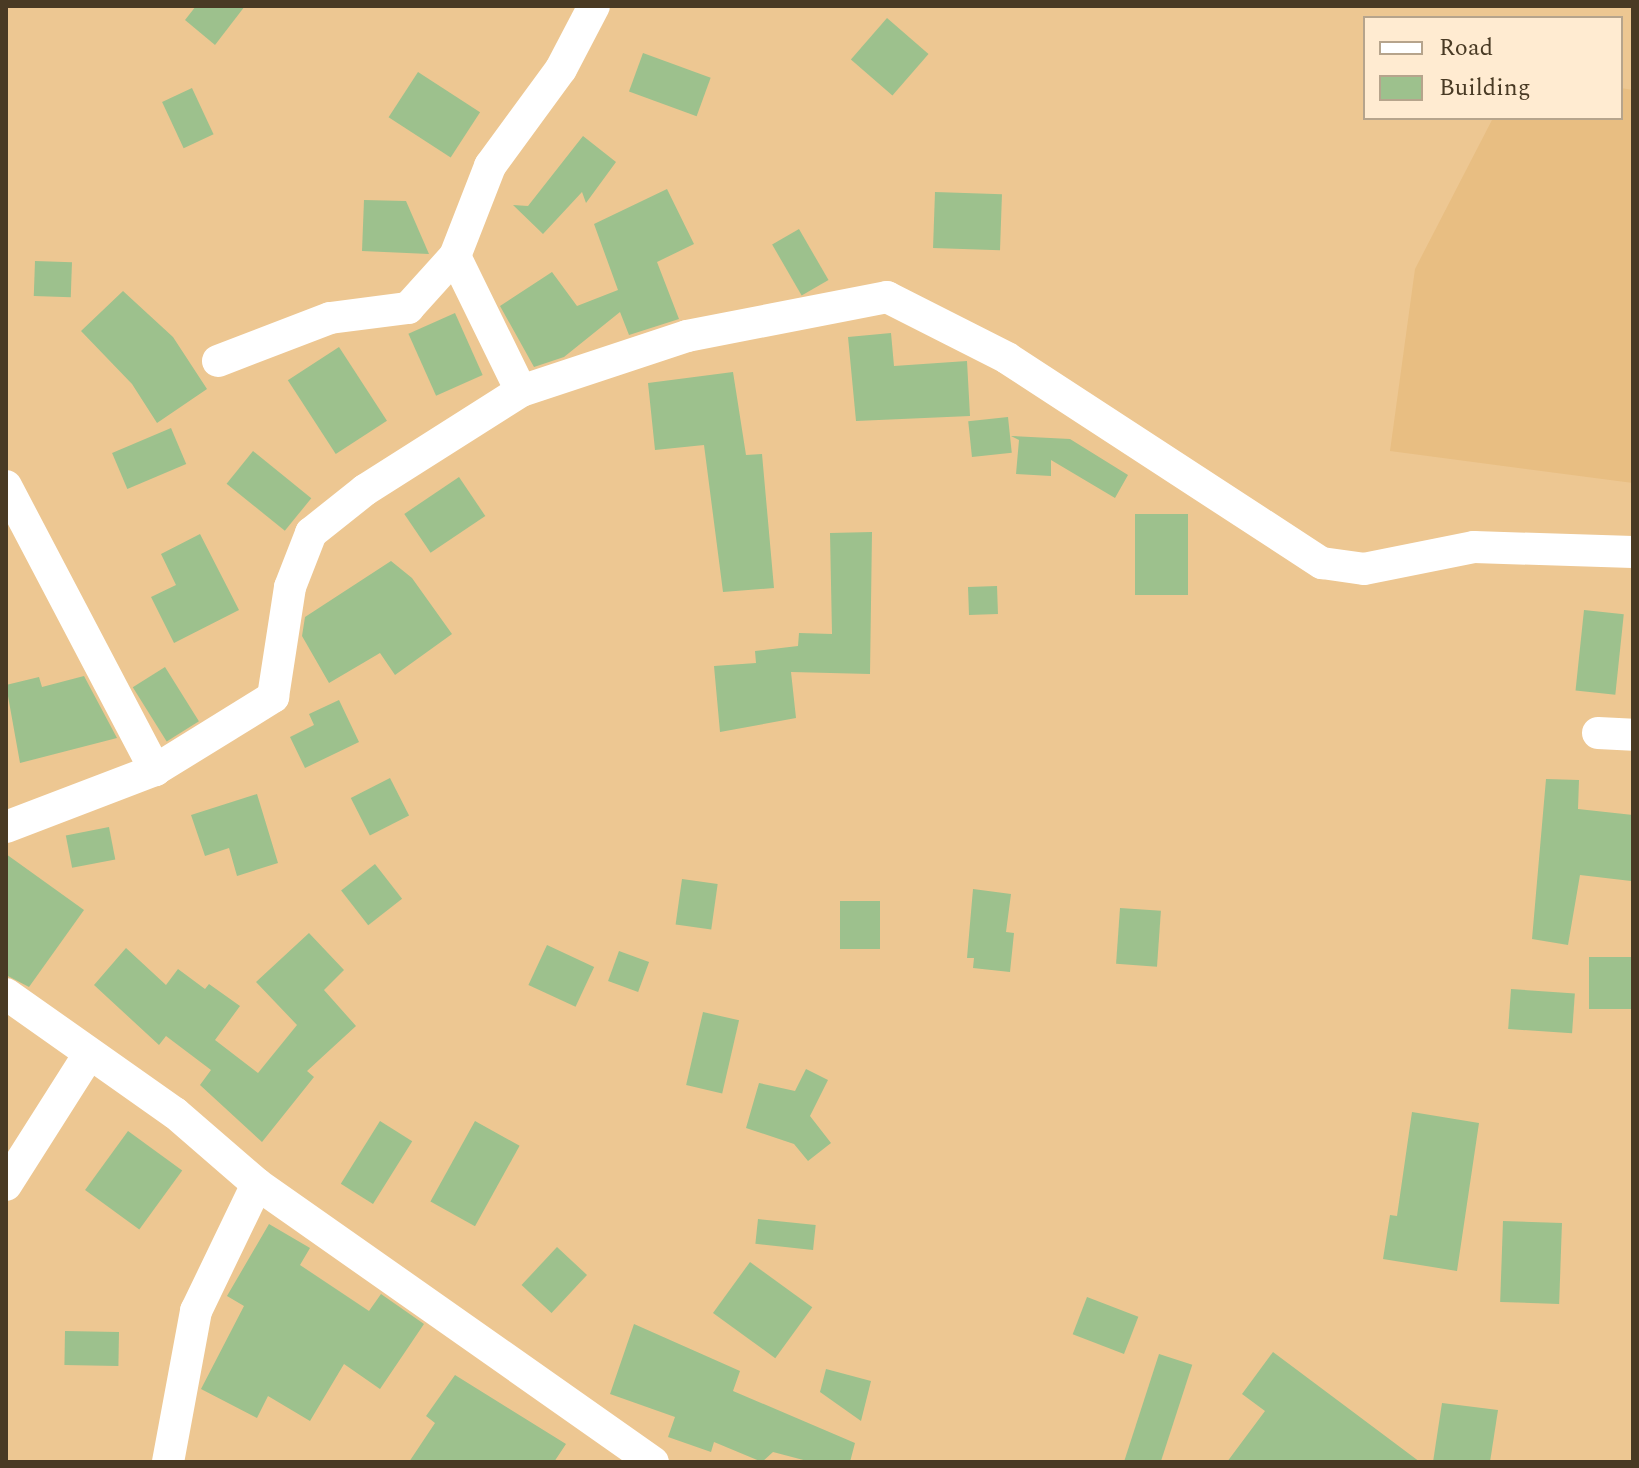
<!DOCTYPE html>
<style>
body{margin:0}
#map{position:relative;width:1639px;height:1468px;overflow:hidden;background:#edc792;font-family:Spectral,serif}
div>[style]{position:absolute}
.built>*{inset:0;background:#e8be82}
.building>*{inset:0;background:#9dc18d;transform-origin:0 0}
.minor>*{height:32px;margin:-16px;padding:0 16px;transform-origin:16px;border-radius:16px;background:#fff}
span{translate:-50% -50%;white-space:nowrap;text-align:center;line-height:1.15;-webkit-text-stroke:6px #ffebd1;paint-order:stroke}
.frame{position:absolute;inset:0;border:8px solid #493a24;pointer-events:none}
.legend{position:absolute;left:1363px;top:16px;width:260px;height:104px;box-sizing:border-box;background:#ffebd1;border:2px solid #b6a48c;margin:0;padding:10px 14px;list-style:none;font-size:24px;color:#493a24}
.legend li{display:flex;align-items:center;gap:16px;height:40px}
.legend b{width:40px;border:2px solid #b6a48c}
</style>
<div id="map">
<div class="built">
<div style="clip-path:polygon(1621px 88px,1633px 90px,1633px 483px,1390px 451px,1415px 269px,1493px 118px,1621px 118px)"></div>
</div>
<div class="building">
<div style="clip-path:polygon(196px 6px,245px 6px,215px 45px,185px 20px)"></div>
<div style="left:887px;top:18px;width:55px;height:55px;rotate:41deg"></div>
<div style="left:643px;top:53px;width:72px;height:41px;rotate:20deg"></div>
<div style="left:418px;top:72px;width:74px;height:54px;rotate:33deg"></div>
<div style="left:192px;top:88px;width:51px;height:33px;rotate:65deg"></div>
<div style="clip-path:polygon(583px 136px,616px 162px,586px 203px,582px 192px,543px 234px,513px 205px,528px 206px)"></div>
<div style="clip-path:polygon(667px 189px,694px 244px,657px 262px,679px 319px,629px 335px,620px 312px,564px 357px,534px 367px,500px 306px,552px 272px,577px 306px,618px 290px,594px 224px)"></div>
<div style="left:935px;top:192px;width:67px;height:56px;rotate:2deg"></div>
<div style="clip-path:polygon(364px 200px,406px 201px,429px 254px,362px 251px)"></div>
<div style="left:799px;top:229px;width:59px;height:31px;rotate:60deg"></div>
<div style="left:35px;top:261px;width:37px;height:35px;rotate:2deg"></div>
<div style="clip-path:polygon(123px 291px,173px 337px,207px 389px,157px 423px,132px 384px,81px 331px)"></div>
<div style="left:455px;top:313px;width:68px;height:51px;rotate:66deg"></div>
<div style="clip-path:polygon(891px 333px,894px 366px,967px 361px,970px 416px,856px 421px,848px 337px)"></div>
<div style="left:339px;top:347px;width:88px;height:61px;rotate:57deg"></div>
<div style="clip-path:polygon(733px 372px,746px 455px,762px 454px,774px 588px,723px 592px,704px 445px,655px 450px,648px 383px)"></div>
<div style="left:1008px;top:417px;width:36px;height:40px;rotate:84deg"></div>
<div style="left:171px;top:428px;width:39px;height:64px;rotate:67deg"></div>
<div style="clip-path:polygon(1011px 436px,1070px 439px,1128px 475px,1115px 498px,1051px 460px,1051px 476px,1016px 474px,1019px 440px)"></div>
<div style="left:253px;top:451px;width:75px;height:42px;rotate:39deg"></div>
<div style="left:459px;top:477px;width:47px;height:66px;rotate:56deg"></div>
<div style="left:1135px;top:514px;width:53px;height:81px"></div>
<div style="clip-path:polygon(872px 532px,870px 674px,791px 672px,796px 718px,720px 732px,714px 666px,756px 663px,755px 651px,798px 646px,799px 633px,832px 634px,830px 533px)"></div>
<div style="clip-path:polygon(200px 534px,239px 610px,174px 643px,151px 597px,176px 585px,161px 554px)"></div>
<div style="clip-path:polygon(391px 561px,412px 578px,452px 634px,395px 675px,380px 653px,329px 683px,302px 636px,305px 617px)"></div>
<div style="left:997px;top:586px;width:28px;height:29px;rotate:88deg"></div>
<div style="left:1584px;top:610px;width:40px;height:81px;rotate:6deg"></div>
<div style="left:165px;top:667px;width:64px;height:38px;rotate:58deg"></div>
<div style="clip-path:polygon(84px 676px,117px 738px,20px 763px,6px 685px,39px 677px,42px 687px)"></div>
<div style="clip-path:polygon(339px 700px,359px 742px,305px 768px,290px 737px,314px 725px,309px 714px)"></div>
<div style="left:390px;top:778px;width:42px;height:44px;rotate:63deg"></div>
<div style="clip-path:polygon(1546px 779px,1579px 780px,1578px 809px,1633px 815px,1631px 881px,1580px 875px,1568px 945px,1532px 939px)"></div>
<div style="clip-path:polygon(257px 794px,278px 863px,237px 876px,229px 848px,205px 856px,191px 815px)"></div>
<div style="left:109px;top:827px;width:33px;height:44px;rotate:79deg"></div>
<div style="clip-path:polygon(6px 854px,84px 910px,29px 987px,6px 975px)"></div>
<div style="left:375px;top:864px;width:44px;height:43px;rotate:52deg"></div>
<div style="left:682px;top:879px;width:36px;height:46px;rotate:8deg"></div>
<div style="clip-path:polygon(973px 889px,1011px 894px,1006px 932px,1014px 933px,1010px 972px,973px 968px,974px 958px,967px 958px)"></div>
<div style="left:840px;top:901px;width:40px;height:48px"></div>
<div style="left:1120px;top:908px;width:41px;height:56px;rotate:4deg"></div>
<div style="clip-path:polygon(309px 933px,344px 970px,324px 990px,356px 1026px,307px 1071px,314px 1077px,262px 1142px,200px 1085px,211px 1070px,166px 1036px,159px 1045px,94px 985px,126px 948px,166px 985px,178px 969px,205px 989px,209px 984px,240px 1006px,215px 1040px,258px 1073px,297px 1025px,256px 982px)"></div>
<div style="left:547px;top:945px;width:52px;height:44px;rotate:25deg"></div>
<div style="left:619px;top:951px;width:32px;height:32px;rotate:20deg"></div>
<div style="left:1633px;top:957px;width:52px;height:44px;rotate:90deg"></div>
<div style="left:1511px;top:989px;width:64px;height:40px;rotate:4deg"></div>
<div style="left:703px;top:1012px;width:37px;height:75px;rotate:13deg"></div>
<div style="clip-path:polygon(806px 1069px,828px 1080px,810px 1116px,831px 1143px,808px 1161px,794px 1144px,746px 1128px,759px 1083px,795px 1091px)"></div>
<div style="clip-path:polygon(1412px 1112px,1479px 1123px,1457px 1271px,1383px 1259px,1390px 1215px,1397px 1216px)"></div>
<div style="left:380px;top:1121px;width:38px;height:74px;rotate:32deg"></div>
<div style="left:475px;top:1121px;width:51px;height:92px;rotate:29deg"></div>
<div style="left:128px;top:1131px;width:67px;height:73px;rotate:36deg"></div>
<div style="left:758px;top:1219px;width:58px;height:25px;rotate:6deg"></div>
<div style="left:1503px;top:1221px;width:59px;height:81px;rotate:2deg"></div>
<div style="clip-path:polygon(269px 1224px,310px 1248px,300px 1265px,369px 1311px,381px 1294px,424px 1324px,380px 1389px,344px 1364px,310px 1421px,268px 1396px,257px 1418px,201px 1389px,244px 1306px,227px 1296px)"></div>
<div style="left:557px;top:1247px;width:41px;height:52px;rotate:43deg"></div>
<div style="left:750px;top:1262px;width:77px;height:63px;rotate:36deg"></div>
<div style="left:1087px;top:1297px;width:55px;height:40px;rotate:21deg"></div>
<div style="clip-path:polygon(634px 1324px,740px 1371px,733px 1391px,855px 1443px,850px 1462px,811px 1462px,773px 1452px,762px 1462px,714px 1442px,711px 1452px,668px 1437px,675px 1417px,610px 1394px)"></div>
<div style="left:65px;top:1331px;width:54px;height:34px;rotate:1deg"></div>
<div style="clip-path:polygon(1273px 1352px,1420px 1462px,1227px 1462px,1265px 1411px,1242px 1394px)"></div>
<div style="left:1159px;top:1354px;width:35px;height:114px;rotate:18deg"></div>
<div style="clip-path:polygon(826px 1369px,871px 1381px,861px 1421px,820px 1392px)"></div>
<div style="clip-path:polygon(455px 1375px,566px 1444px,554px 1462px,409px 1462px,435px 1423px,426px 1416px)"></div>
<div style="clip-path:polygon(1442px 1403px,1498px 1410px,1490px 1462px,1433px 1462px)"></div>
</div>
<div class="minor">
<div style="left:218px;top:361px;width:120px;rotate:-21deg"></div>
<div style="left:330px;top:318px;width:79px;rotate:-7.3deg"></div>
<div style="left:408px;top:308px;width:70px;rotate:-47.9deg"></div>
<div style="left:521px;top:391px;width:150px;rotate:-116.1deg"></div>
<div style="left:455px;top:256px;width:97px;rotate:-68.7deg"></div>
<div style="left:490px;top:166px;width:120px;rotate:-53.8deg"></div>
<div style="left:561px;top:69px;width:71px;rotate:-62.4deg"></div>
<div style="left:6px;top:486px;width:321px;rotate:62.3deg"></div>
<div style="left:1598px;top:733px;width:35px;rotate:3deg"></div>
<div style="left:6px;top:827px;width:160px;rotate:-20.9deg"></div>
<div style="left:155px;top:770px;width:139px;rotate:-31.7deg"></div>
<div style="left:273px;top:697px;width:111px;rotate:-81.2deg"></div>
<div style="left:290px;top:587px;width:58px;rotate:-68.7deg"></div>
<div style="left:311px;top:533px;width:69px;rotate:-38.5deg"></div>
<div style="left:365px;top:490px;width:185px;rotate:-32.4deg"></div>
<div style="left:521px;top:391px;width:175px;rotate:-18.3deg"></div>
<div style="left:687px;top:336px;width:204px;rotate:-11deg"></div>
<div style="left:887px;top:297px;width:135px;rotate:26.9deg"></div>
<div style="left:1007px;top:358px;width:376px;rotate:33.1deg"></div>
<div style="left:1322px;top:563px;width:42px;rotate:8.1deg"></div>
<div style="left:1364px;top:569px;width:112px;rotate:-11.3deg"></div>
<div style="left:1474px;top:547px;width:159px;rotate:1.8deg"></div>
<div style="left:6px;top:994px;width:207px;rotate:35.2deg"></div>
<div style="left:175px;top:1113px;width:108px;rotate:40.9deg"></div>
<div style="left:257px;top:1184px;width:484px;rotate:35.1deg"></div>
<div style="left:6px;top:1185px;width:155px;rotate:-57.6deg"></div>
<div style="left:168px;top:1462px;width:154px;rotate:-79.5deg"></div>
<div style="left:196px;top:1311px;width:141px;rotate:-64.3deg"></div>
</div>
<div class="frame"></div>
<ul class="legend">
<li><b style="height:10px;background:#fff"></b>Road</li>
<li><b style="height:22px;background:#9dc18d"></b>Building</li>
</ul>
</div>
